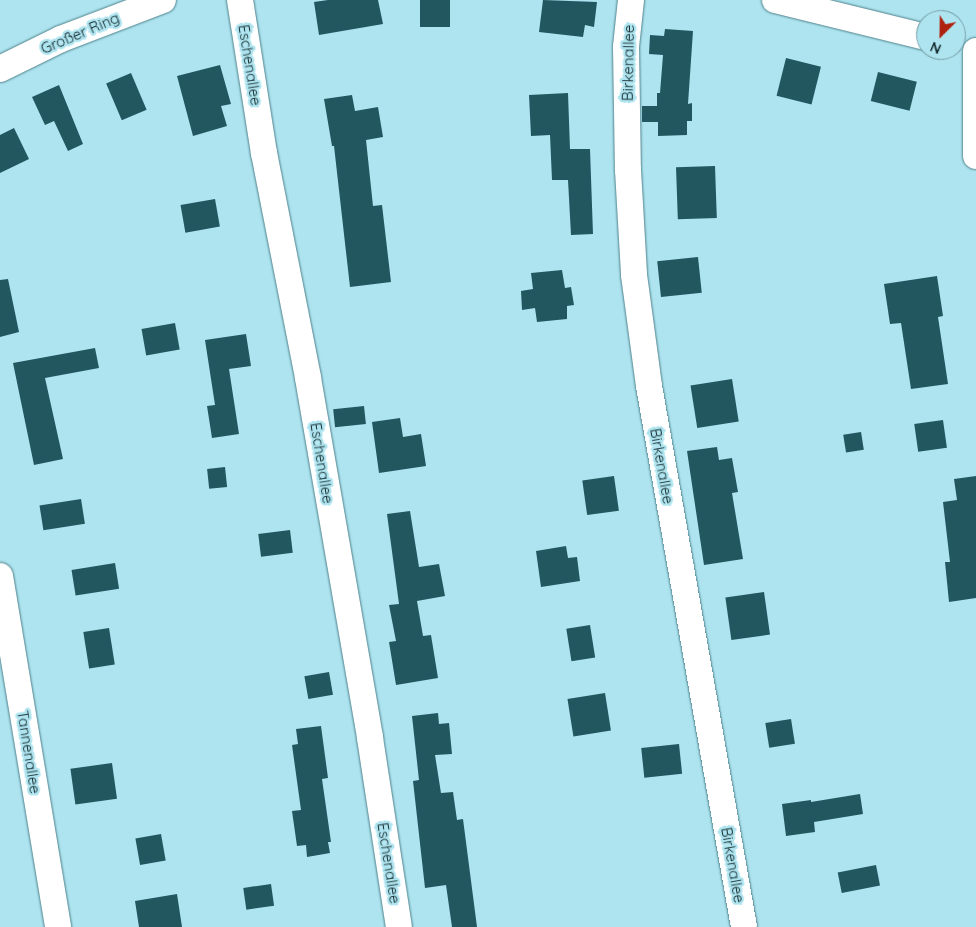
<!DOCTYPE html>
<meta charset="utf-8">
<style>
body{margin:0}
#map{position:relative;width:976px;height:927px;overflow:hidden;background:#aee4ef;font-family:Quicksand,sans-serif}
div>[style]{position:absolute}
.building>*{inset:0;background:#225760;transform-origin:0 0}
.roads{filter:drop-shadow(0 0 1px #4f828c) drop-shadow(0 0 1px #4f828c)}
.minor>*{height:26px;margin:-13px;padding:0 13px;transform-origin:13px;border-radius:13px;background:#fff}
span{translate:-50% -50%;white-space:nowrap;text-align:center;line-height:1.15;-webkit-text-stroke:5px #aee4ef;paint-order:stroke}
.street-label{font-size:15px;color:#162c30}
.north{position:absolute;left:916px;top:10px;width:50px;height:50px;box-sizing:border-box;background:#aee4ef;border:1px solid #719aa3;border-radius:50%;rotate:203deg;font-size:14px;font-weight:700;line-height:20px;text-align:center;color:#162c30}
.north::after{content:'';display:block;margin:auto;width:18px;height:22px;background:#af210f;clip-path:polygon(50% 0,100% 100%,50% 72%,0 100%)}
</style>
<div id="map">
<div class="building">
<div style="clip-path:polygon(328px 0,378px 0,383px 24px,319px 35px,314px 2px)"></div>
<div style="left:420px;top:0;width:30px;height:27px"></div>
<div style="clip-path:polygon(543px 0,597px 2px,594px 27px,585px 25px,583px 37px,539px 32px)"></div>
<div style="clip-path:polygon(665px 29px,693px 31px,688px 104px,692px 103px,692px 121px,687px 121px,687px 135px,658px 136px,658px 122px,642px 122px,642px 106px,657px 106px,657px 93px,660px 93px,663px 55px,649px 54px,650px 35px,664px 36px)"></div>
<div style="left:786px;top:58px;width:36px;height:39px;rotate:14deg"></div>
<div style="clip-path:polygon(220px 65px,231px 104px,221px 106px,227px 126px,193px 136px,177px 76px)"></div>
<div style="left:878px;top:72px;width:40px;height:30px;rotate:14deg"></div>
<div style="left:131px;top:73px;width:40px;height:27px;rotate:67deg"></div>
<div style="clip-path:polygon(59px 85px,83px 144px,68px 151px,54px 121px,45px 125px,32px 97px)"></div>
<div style="clip-path:polygon(568px 93px,570px 149px,590px 149px,593px 234px,571px 235px,568px 180px,552px 180px,550px 135px,531px 136px,529px 95px)"></div>
<div style="clip-path:polygon(352px 95px,355px 111px,378px 107px,383px 137px,366px 140px,373px 206px,382px 205px,391px 282px,350px 287px,334px 146px,332px 146px,324px 99px)"></div>
<div style="clip-path:polygon(14px 128px,29px 159px,0 173px,0 135px)"></div>
<div style="left:715px;top:166px;width:52px;height:39px;rotate:88deg"></div>
<div style="left:215px;top:199px;width:28px;height:35px;rotate:80deg"></div>
<div style="left:698px;top:257px;width:36px;height:41px;rotate:84deg"></div>
<div style="clip-path:polygon(562px 270px,565px 288px,571px 287px,574px 305px,567px 306px,567px 319px,537px 322px,535px 308px,522px 310px,521px 291px,533px 289px,531px 273px)"></div>
<div style="clip-path:polygon(937px 276px,943px 316px,938px 317px,948px 384px,911px 389px,901px 323px,890px 324px,884px 284px)"></div>
<div style="clip-path:polygon(8px 279px,19px 332px,0 337px,0 280px)"></div>
<div style="left:175px;top:323px;width:27px;height:34px;rotate:80deg"></div>
<div style="clip-path:polygon(246px 334px,251px 366px,229px 369px,239px 434px,212px 438px,207px 406px,215px 405px,205px 340px)"></div>
<div style="clip-path:polygon(95px 348px,99px 368px,45px 378px,63px 459px,34px 465px,13px 363px)"></div>
<div style="left:732px;top:379px;width:43px;height:42px;rotate:81deg"></div>
<div style="left:364px;top:406px;width:18px;height:31px;rotate:84deg"></div>
<div style="clip-path:polygon(400px 418px,403px 437px,421px 434px,426px 466px,379px 473px,372px 422px)"></div>
<div style="left:943px;top:420px;width:28px;height:29px;rotate:82deg"></div>
<div style="left:861px;top:432px;width:18px;height:18px;rotate:81deg"></div>
<div style="clip-path:polygon(717px 447px,719px 460px,732px 458px,738px 492px,732px 493px,743px 559px,704px 565px,687px 451px)"></div>
<div style="left:225px;top:467px;width:20px;height:18px;rotate:84deg"></div>
<div style="left:614px;top:476px;width:35px;height:32px;rotate:82deg"></div>
<div style="clip-path:polygon(976px 476px,976px 598px,949px 602px,945px 562px,950px 562px,943px 502px,957px 500px,954px 479px)"></div>
<div style="left:81px;top:499px;width:25px;height:42px;rotate:81deg"></div>
<div style="clip-path:polygon(410px 511px,419px 567px,439px 564px,445px 596px,417px 601px,423px 636px,431px 635px,438px 678px,396px 685px,389px 642px,396px 641px,389px 605px,399px 604px,387px 514px)"></div>
<div style="left:290px;top:530px;width:23px;height:32px;rotate:83deg"></div>
<div style="clip-path:polygon(566px 546px,568px 558px,577px 557px,580px 581px,541px 587px,536px 551px)"></div>
<div style="left:115px;top:563px;width:26px;height:44px;rotate:81deg"></div>
<div style="left:764px;top:592px;width:43px;height:39px;rotate:82deg"></div>
<div style="left:590px;top:625px;width:33px;height:24px;rotate:81deg"></div>
<div style="left:109px;top:628px;width:37px;height:26px;rotate:81deg"></div>
<div style="left:329px;top:672px;width:23px;height:25px;rotate:80deg"></div>
<div style="left:605px;top:693px;width:38px;height:38px;rotate:81deg"></div>
<div style="clip-path:polygon(438px 713px,439px 724px,449px 723px,452px 754px,435px 755px,441px 793px,453px 792px,457px 820px,463px 819px,477px 927px,452px 927px,446px 885px,425px 888px,413px 781px,419px 780px,412px 716px)"></div>
<div style="left:791px;top:719px;width:25px;height:26px;rotate:81deg"></div>
<div style="clip-path:polygon(321px 726px,328px 778px,322px 779px,331px 842px,328px 842px,330px 853px,307px 857px,306px 845px,297px 846px,292px 811px,301px 810px,292px 745px,298px 744px,296px 729px)"></div>
<div style="left:679px;top:744px;width:30px;height:38px;rotate:84deg"></div>
<div style="left:112px;top:763px;width:36px;height:42px;rotate:82deg"></div>
<div style="clip-path:polygon(860px 794px,863px 814px,814px 822px,815px 832px,786px 836px,782px 804px,811px 800px,811px 802px)"></div>
<div style="left:161px;top:834px;width:27px;height:26px;rotate:80deg"></div>
<div style="left:876px;top:865px;width:21px;height:39px;rotate:79deg"></div>
<div style="left:271px;top:884px;width:22px;height:28px;rotate:82deg"></div>
<div style="clip-path:polygon(177px 894px,182px 927px,139px 927px,135px 901px)"></div>
</div>
<div class="roads">
<div class="minor">
<div style="left:240px;top:0;width:155px;rotate:81.1deg"></div>
<div style="left:264px;top:153px;width:229px;rotate:78.9deg"></div>
<div style="left:308px;top:378px;width:365px;rotate:80.2deg"></div>
<div style="left:370px;top:738px;width:191px;rotate:81.3deg"></div>
<div style="left:631px;top:0;width:47px;rotate:96.1deg"></div>
<div style="left:626px;top:47px;width:123px;rotate:89.1deg"></div>
<div style="left:628px;top:170px;width:105px;rotate:86.7deg"></div>
<div style="left:634px;top:275px;width:112px;rotate:82.3deg"></div>
<div style="left:649px;top:386px;width:549px;rotate:80.04deg"></div>
<div style="left:775px;top:0;width:155px;rotate:13.8deg"></div>
<div style="left:976px;top:51px;width:105px;rotate:90deg"></div>
<div style="left:0;top:69px;width:68px;rotate:-26.2deg"></div>
<div style="left:61px;top:39px;width:109px;rotate:-20.9deg"></div>
<div style="left:0;top:576px;width:356px;rotate:80.6deg"></div>
</div>
</div>
<div class="street-label">
<span style="left:80px;top:33px;rotate:-23deg">Großer Ring</span>
<span style="left:628px;top:63px;rotate:-89deg">Birkenallee</span>
<span style="left:250px;top:65px;rotate:81deg">Eschenallee</span>
<span style="left:322px;top:463px;rotate:81deg">Eschenallee</span>
<span style="left:662px;top:466px;rotate:80deg">Birkenallee</span>
<span style="left:29px;top:752px;rotate:81deg">Tannenallee</span>
<span style="left:389px;top:863px;rotate:81deg">Eschenallee</span>
<span style="left:733px;top:865px;rotate:80deg">Birkenallee</span>
</div>
<div class="north">N</div>
</div>
